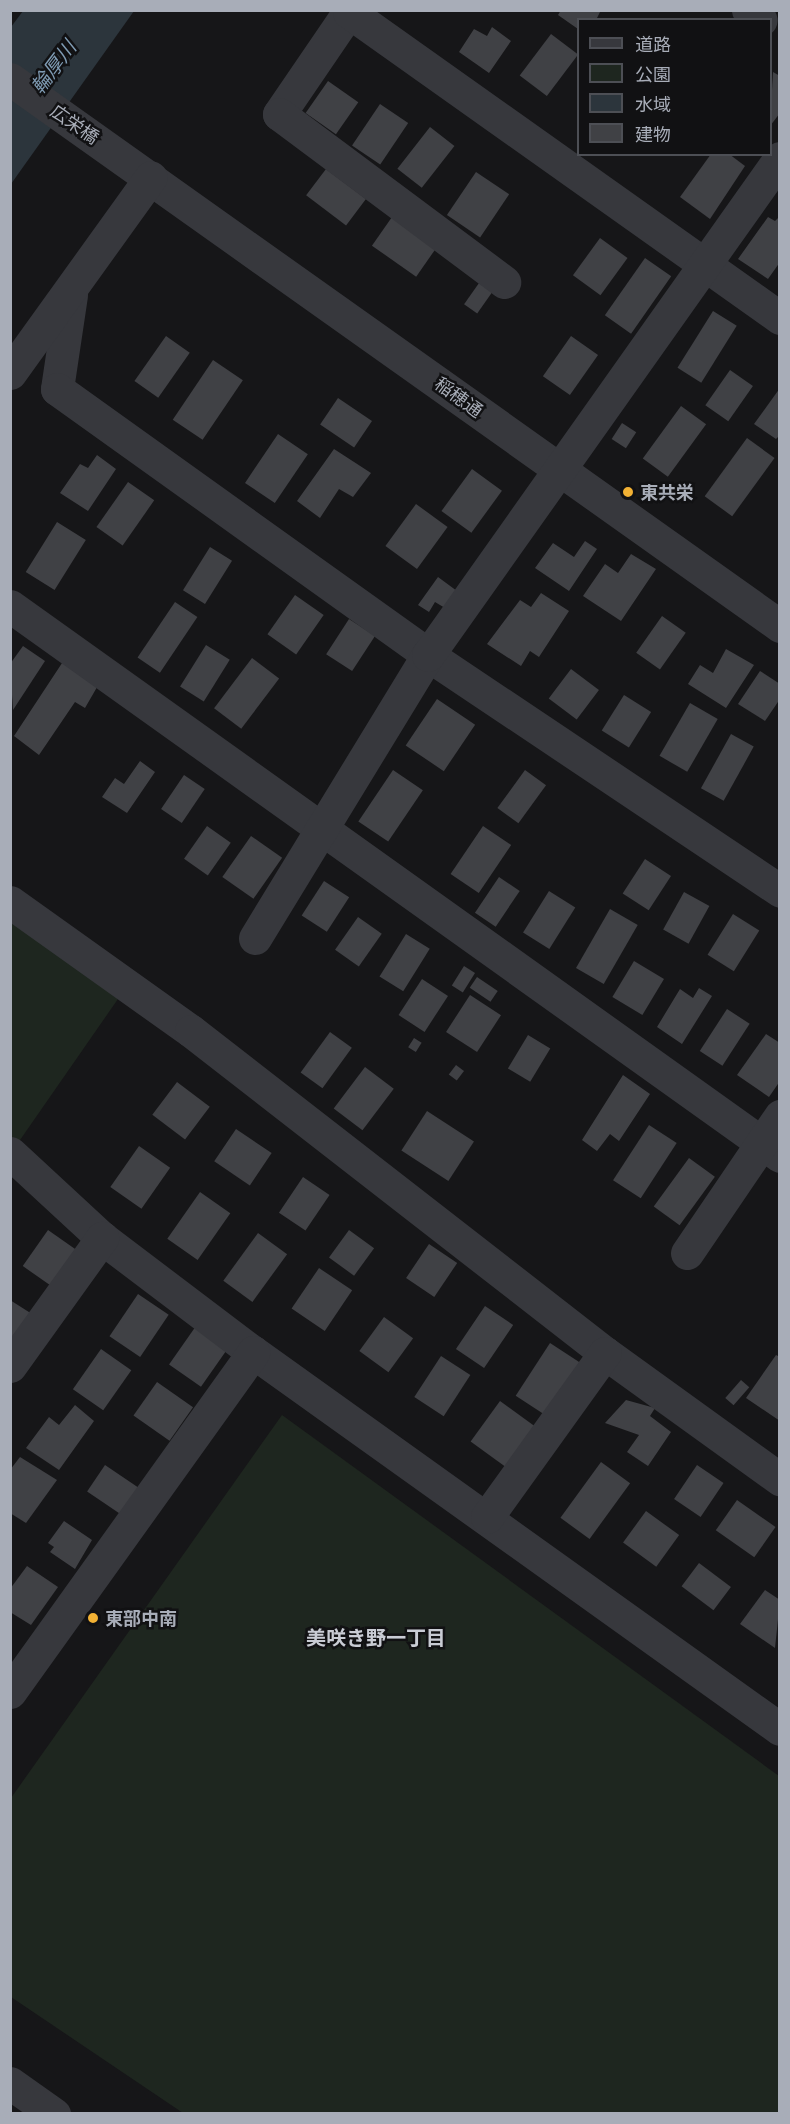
<!DOCTYPE html>
<meta charset="utf-8">
<style>
body{margin:0}
#map{position:relative;width:790px;height:2124px;overflow:hidden;background:#161618;font-family:Commissioner,"Noto Sans JP",sans-serif}
div>[style]{position:absolute}
.green>*{inset:0;background:#1e261f}
.water>*{inset:0;background:#2c353c}
.building>*{inset:0;background:#404145;transform-origin:0 0}
.minor>*{height:33px;margin:-16.5px;padding:0 16.5px;transform-origin:16.5px;border-radius:16.5px;background:#37383d}
.dots>*{width:16px;height:16px;translate:-50% -50%;box-sizing:border-box;border:3px solid #111113;border-radius:50%}
span{translate:-50% -50%;white-space:nowrap;text-align:center;line-height:1.15;-webkit-text-stroke:5px #111113;paint-order:stroke}
.street-label{font-size:18px;color:#a8adb8}
.poi-label{font-size:18px;color:#a8adb8;font-weight:700}
.left{translate:0 -50%;text-align:left}
.water-label{font-size:20px;color:#7f9bb3;font-style:italic}
.neighbourhood-label{font-size:20px;color:#c9ccd4;font-weight:700}
.frame{position:absolute;inset:0;border:12px solid #a8adb8;pointer-events:none}
.legend{position:absolute;left:577px;top:18px;width:195px;height:138px;box-sizing:border-box;background:#111113;border:2px solid #4d4f55;margin:0;padding:8px 10px;list-style:none;font-size:18px;color:#a8adb8}
.legend li{display:flex;align-items:center;gap:12px;height:30px}
.legend b{width:30px;border:2px solid #4d4f55}
</style>
<div id="map">
<div class="green">
<div style="clip-path:polygon(11px 902px,127px 986px,11px 1153px)"></div>
<div style="clip-path:polygon(282px 1415px,779px 1776px,779px 2113px,183px 2113px,11px 1997px,11px 1798px)"></div>
</div>
<div class="water">
<div style="clip-path:polygon(23px 11px,134px 11px,11px 184px,11px 27px)"></div>
</div>
<div class="building">
<div style="clip-path:polygon(561px 10px,601px 10px,596px 20px,578px 20px,578px 29px,558px 15px)"></div>
<div style="clip-path:polygon(492px 27px,511px 41px,489px 73px,459px 52px,474px 29px,487px 36px)"></div>
<div style="left:551px;top:34px;width:34px;height:52px;rotate:37deg"></div>
<div style="clip-path:polygon(773px 72px,780px 76px,780px 113px,770px 126px)"></div>
<div style="left:328px;top:81px;width:37px;height:39px;rotate:35deg"></div>
<div style="left:380px;top:104px;width:34px;height:50px;rotate:34deg"></div>
<div style="left:430px;top:127px;width:31px;height:53px;rotate:38deg"></div>
<div style="clip-path:polygon(711px 154px,729px 154px,745px 166px,710px 219px,680px 197px)"></div>
<div style="left:326px;top:169px;width:50px;height:33px;rotate:37deg"></div>
<div style="left:476px;top:172px;width:40px;height:52px;rotate:34deg"></div>
<div style="clip-path:polygon(780px 216px,780px 262px,768px 279px,738px 259px,768px 217px,775px 221px)"></div>
<div style="left:392px;top:217px;width:54px;height:35px;rotate:35deg"></div>
<div style="left:600px;top:238px;width:34px;height:46px;rotate:36deg"></div>
<div style="left:645px;top:258px;width:32px;height:70px;rotate:35deg"></div>
<div style="left:479px;top:283px;width:16px;height:26px;rotate:35deg"></div>
<div style="left:713px;top:311px;width:28px;height:67px;rotate:32deg"></div>
<div style="left:166px;top:336px;width:29px;height:55px;rotate:35deg"></div>
<div style="left:571px;top:336px;width:33px;height:49px;rotate:35deg"></div>
<div style="left:213px;top:360px;width:36px;height:72px;rotate:34deg"></div>
<div style="left:730px;top:370px;width:28px;height:43px;rotate:35deg"></div>
<div style="clip-path:polygon(780px 388px,780px 435px,776px 439px,754px 424px)"></div>
<div style="left:338px;top:398px;width:41px;height:32px;rotate:34deg"></div>
<div style="left:681px;top:406px;width:31px;height:65px;rotate:36deg"></div>
<div style="left:622px;top:423px;width:17px;height:19px;rotate:33deg"></div>
<div style="left:278px;top:434px;width:36px;height:59px;rotate:34deg"></div>
<div style="left:747px;top:438px;width:34px;height:72px;rotate:36deg"></div>
<div style="clip-path:polygon(334px 449px,371px 473px,353px 497px,339px 489px,320px 518px,297px 501px)"></div>
<div style="clip-path:polygon(97px 455px,116px 469px,88px 511px,60px 493px,80px 464px,88px 468px)"></div>
<div style="left:472px;top:469px;width:37px;height:52px;rotate:36deg"></div>
<div style="left:128px;top:482px;width:32px;height:55px;rotate:35deg"></div>
<div style="left:416px;top:504px;width:39px;height:52px;rotate:36deg"></div>
<div style="left:57px;top:522px;width:34px;height:59px;rotate:32deg"></div>
<div style="clip-path:polygon(585px 541px,597px 549px,569px 591px,535px 568px,553px 543px,574px 557px)"></div>
<div style="left:210px;top:547px;width:26px;height:51px;rotate:32deg"></div>
<div style="clip-path:polygon(631px 554px,656px 569px,621px 621px,583px 596px,605px 564px,618px 573px)"></div>
<div style="clip-path:polygon(438px 577px,457px 591px,445px 608px,435px 602px,429px 612px,418px 605px)"></div>
<div style="clip-path:polygon(541px 593px,569px 611px,539px 657px,530px 651px,521px 666px,487px 644px,520px 600px,531px 607px)"></div>
<div style="left:295px;top:595px;width:35px;height:48px;rotate:35deg"></div>
<div style="left:175px;top:602px;width:27px;height:67px;rotate:34deg"></div>
<div style="left:662px;top:616px;width:29px;height:45px;rotate:35deg"></div>
<div style="left:349px;top:619px;width:31px;height:42px;rotate:33deg"></div>
<div style="left:206px;top:645px;width:28px;height:49px;rotate:32deg"></div>
<div style="clip-path:polygon(23px 646px,45px 661px,13px 710px,10px 664px)"></div>
<div style="clip-path:polygon(726px 649px,754px 665px,726px 708px,688px 684px,700px 665px,713px 673px)"></div>
<div style="clip-path:polygon(66px 657px,100px 682px,85px 708px,75px 702px,39px 755px,14px 736px)"></div>
<div style="left:252px;top:658px;width:34px;height:63px;rotate:37deg"></div>
<div style="left:571px;top:669px;width:35px;height:37px;rotate:37deg"></div>
<div style="clip-path:polygon(760px 671px,780px 684px,780px 699px,765px 721px,738px 704px)"></div>
<div style="left:624px;top:695px;width:32px;height:42px;rotate:32deg"></div>
<div style="left:437px;top:699px;width:46px;height:56px;rotate:34deg"></div>
<div style="left:690px;top:703px;width:32px;height:61px;rotate:30deg"></div>
<div style="left:731px;top:734px;width:26px;height:62px;rotate:29deg"></div>
<div style="clip-path:polygon(140px 761px,155px 772px,127px 813px,102px 797px,115px 778px,124px 784px)"></div>
<div style="left:393px;top:770px;width:36px;height:62px;rotate:34deg"></div>
<div style="left:525px;top:770px;width:26px;height:47px;rotate:36deg"></div>
<div style="left:184px;top:775px;width:25px;height:41px;rotate:34deg"></div>
<div style="left:207px;top:826px;width:29px;height:40px;rotate:35deg"></div>
<div style="left:483px;top:826px;width:34px;height:58px;rotate:34deg"></div>
<div style="left:251px;top:836px;width:38px;height:50px;rotate:35deg"></div>
<div style="left:645px;top:859px;width:31px;height:41px;rotate:33deg"></div>
<div style="left:499px;top:877px;width:25px;height:43px;rotate:34deg"></div>
<div style="left:324px;top:881px;width:30px;height:41px;rotate:33deg"></div>
<div style="left:549px;top:891px;width:31px;height:49px;rotate:32deg"></div>
<div style="left:684px;top:892px;width:29px;height:43px;rotate:29deg"></div>
<div style="left:610px;top:909px;width:32px;height:68px;rotate:30deg"></div>
<div style="left:733px;top:914px;width:31px;height:48px;rotate:32deg"></div>
<div style="left:358px;top:917px;width:29px;height:40px;rotate:35deg"></div>
<div style="left:406px;top:934px;width:28px;height:50px;rotate:32deg"></div>
<div style="left:634px;top:961px;width:35px;height:42px;rotate:31deg"></div>
<div style="left:464px;top:966px;width:13px;height:23px;rotate:32deg"></div>
<div style="left:477px;top:977px;width:25px;height:13px;rotate:34deg"></div>
<div style="left:422px;top:979px;width:31px;height:43px;rotate:33deg"></div>
<div style="clip-path:polygon(699px 988px,712px 996px,682px 1044px,657px 1027px,680px 989px,693px 998px)"></div>
<div style="left:470px;top:995px;width:37px;height:44px;rotate:33deg"></div>
<div style="left:727px;top:1009px;width:27px;height:50px;rotate:33deg"></div>
<div style="left:330px;top:1032px;width:27px;height:50px;rotate:36deg"></div>
<div style="clip-path:polygon(766px 1034px,780px 1043px,780px 1081px,769px 1097px,737px 1075px)"></div>
<div style="left:528px;top:1035px;width:26px;height:39px;rotate:31deg"></div>
<div style="left:414px;top:1038px;width:9px;height:11px;rotate:32deg"></div>
<div style="left:456px;top:1065px;width:10px;height:12px;rotate:37deg"></div>
<div style="left:365px;top:1067px;width:36px;height:52px;rotate:37deg"></div>
<div style="clip-path:polygon(623px 1075px,650px 1094px,619px 1141px,610px 1134px,597px 1151px,582px 1140px)"></div>
<div style="left:177px;top:1082px;width:41px;height:41px;rotate:37deg"></div>
<div style="left:427px;top:1111px;width:56px;height:47px;rotate:33deg"></div>
<div style="left:649px;top:1125px;width:33px;height:66px;rotate:33deg"></div>
<div style="left:236px;top:1129px;width:43px;height:39px;rotate:34deg"></div>
<div style="left:139px;top:1146px;width:38px;height:50px;rotate:35deg"></div>
<div style="left:689px;top:1158px;width:32px;height:60px;rotate:36deg"></div>
<div style="left:303px;top:1177px;width:32px;height:43px;rotate:34deg"></div>
<div style="left:200px;top:1192px;width:37px;height:57px;rotate:35deg"></div>
<div style="left:48px;top:1230px;width:37px;height:44px;rotate:35deg"></div>
<div style="left:349px;top:1230px;width:31px;height:34px;rotate:36deg"></div>
<div style="left:258px;top:1233px;width:36px;height:59px;rotate:36deg"></div>
<div style="left:429px;top:1244px;width:34px;height:41px;rotate:34deg"></div>
<div style="left:319px;top:1268px;width:40px;height:49px;rotate:34deg"></div>
<div style="left:138px;top:1294px;width:37px;height:51px;rotate:34deg"></div>
<div style="clip-path:polygon(10px 1300px,32px 1314px,10px 1343px)"></div>
<div style="left:485px;top:1306px;width:34px;height:52px;rotate:34deg"></div>
<div style="left:384px;top:1317px;width:36px;height:42px;rotate:36deg"></div>
<div style="left:196px;top:1326px;width:39px;height:47px;rotate:35deg"></div>
<div style="left:550px;top:1343px;width:37px;height:63px;rotate:33deg"></div>
<div style="left:101px;top:1349px;width:37px;height:49px;rotate:35deg"></div>
<div style="clip-path:polygon(776px 1355px,780px 1357px,780px 1421px,746px 1398px)"></div>
<div style="left:441px;top:1356px;width:35px;height:49px;rotate:33deg"></div>
<div style="left:741px;top:1380px;width:11px;height:24px;rotate:41deg"></div>
<div style="left:157px;top:1382px;width:44px;height:41px;rotate:35deg"></div>
<div style="clip-path:polygon(626px 1400px,655px 1408px,650px 1416px,671px 1432px,648px 1466px,627px 1452px,639px 1435px,605px 1423px)"></div>
<div style="left:500px;top:1401px;width:43px;height:50px;rotate:36deg"></div>
<div style="clip-path:polygon(75px 1405px,94px 1421px,59px 1470px,26px 1448px,49px 1417px,59px 1425px)"></div>
<div style="clip-path:polygon(20px 1457px,57px 1480px,26px 1523px,10px 1513px,10px 1470px)"></div>
<div style="left:601px;top:1462px;width:36px;height:69px;rotate:36deg"></div>
<div style="left:105px;top:1465px;width:41px;height:32px;rotate:34deg"></div>
<div style="left:697px;top:1465px;width:32px;height:41px;rotate:34deg"></div>
<div style="left:737px;top:1500px;width:47px;height:37px;rotate:35deg"></div>
<div style="left:646px;top:1511px;width:41px;height:39px;rotate:36deg"></div>
<div style="clip-path:polygon(64px 1521px,92px 1540px,75px 1569px,50px 1552px,54px 1547px,48px 1543px)"></div>
<div style="left:699px;top:1563px;width:40px;height:29px;rotate:37deg"></div>
<div style="clip-path:polygon(27px 1566px,58px 1587px,31px 1625px,10px 1612px,10px 1589px)"></div>
<div style="clip-path:polygon(765px 1590px,780px 1600px,775px 1648px,740px 1624px)"></div>
</div>
<div class="minor">
<div style="left:350px;top:10px;width:126px;rotate:124.3deg"></div>
<div style="left:279px;top:114px;width:281px;rotate:36.7deg"></div>
<div style="left:748px;top:10px;width:16px;rotate:38deg"></div>
<div style="left:349px;top:12px;width:529px;rotate:35.37deg"></div>
<div style="left:10px;top:79px;width:945px;rotate:35.39deg"></div>
<div style="left:71px;top:295px;width:95px;rotate:98.5deg"></div>
<div style="left:57px;top:389px;width:457px;rotate:35.6deg"></div>
<div style="left:428px;top:655px;width:424px;rotate:33.8deg"></div>
<div style="left:10px;top:373px;width:241px;rotate:-54.3deg"></div>
<div style="left:10px;top:606px;width:946px;rotate:35.54deg"></div>
<div style="left:10px;top:902px;width:222px;rotate:35.5deg"></div>
<div style="left:191px;top:1031px;width:524px;rotate:37.87deg"></div>
<div style="left:605px;top:1353px;width:216px;rotate:35.8deg"></div>
<div style="left:255px;top:938px;width:332px;rotate:-58.6deg"></div>
<div style="left:428px;top:655px;width:609px;rotate:-54.69deg"></div>
<div style="left:10px;top:1153px;width:125px;rotate:42.7deg"></div>
<div style="left:102px;top:1238px;width:189px;rotate:37.1deg"></div>
<div style="left:253px;top:1352px;width:648px;rotate:35.58deg"></div>
<div style="left:687px;top:1253px;width:166px;rotate:-55.8deg"></div>
<div style="left:10px;top:1366px;width:158px;rotate:-54.3deg"></div>
<div style="left:487px;top:1517px;width:202px;rotate:-54.3deg"></div>
<div style="left:10px;top:1692px;width:418px;rotate:-54.4deg"></div>
<div style="left:10px;top:2083px;width:54px;rotate:35.2deg"></div>
</div>
<div class="dots">
<div style="left:628px;top:492px;background:#f2b134"></div>
<div style="left:93px;top:1618px;background:#f2b134"></div>
</div>
<div class="street-label">
<span style="left:75px;top:124px;rotate:35deg">広栄橋</span>
<span style="left:459px;top:397px;rotate:36deg">稲穂通</span>
</div>
<div class="poi-label">
<span class="left" style="left:640px;top:492px">東共栄</span>
<span class="left" style="left:105px;top:1618px">東部中南</span>
</div>
<div class="water-label">
<span style="left:53px;top:67px;rotate:-53deg">輪厚川</span>
</div>
<div class="neighbourhood-label">
<span style="left:376px;top:1637px">美咲き野一丁目</span>
</div>
<div class="frame"></div>
<ul class="legend">
<li><b style="height:8px;background:#37383d"></b>道路</li>
<li><b style="height:16px;background:#1e261f"></b>公園</li>
<li><b style="height:16px;background:#2c353c"></b>水域</li>
<li><b style="height:16px;background:#404145"></b>建物</li>
</ul>
</div>
